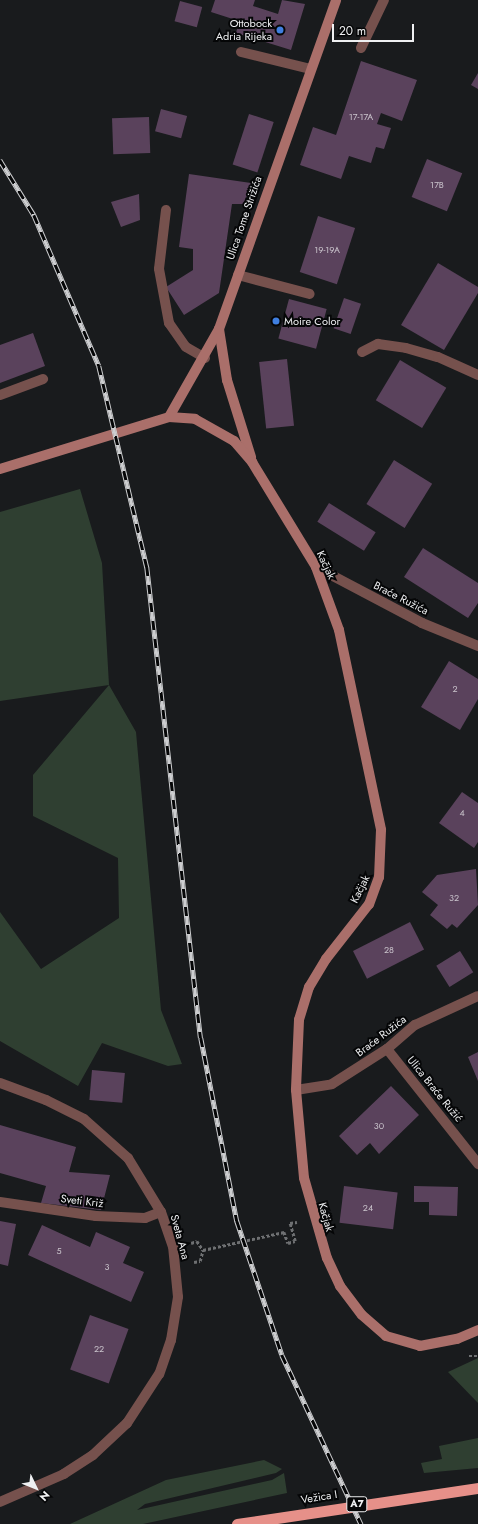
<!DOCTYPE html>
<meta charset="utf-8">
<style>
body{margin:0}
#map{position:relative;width:478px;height:1524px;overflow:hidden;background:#191b1d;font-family:Jost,sans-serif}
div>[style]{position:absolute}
.green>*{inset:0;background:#2f3f31}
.building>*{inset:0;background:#5a425c;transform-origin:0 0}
.path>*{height:2.5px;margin-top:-1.25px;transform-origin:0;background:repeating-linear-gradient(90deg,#6e7072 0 3px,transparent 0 5px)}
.service>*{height:10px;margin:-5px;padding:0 5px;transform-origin:5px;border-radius:5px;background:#76514d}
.minor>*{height:10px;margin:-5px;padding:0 5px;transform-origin:5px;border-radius:5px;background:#76514d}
.tertiary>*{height:10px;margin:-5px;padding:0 5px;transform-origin:5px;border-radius:5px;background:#76514d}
.secondary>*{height:10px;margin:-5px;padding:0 5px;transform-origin:5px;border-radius:5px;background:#aa6f6a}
.trunk>*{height:11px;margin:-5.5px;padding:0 5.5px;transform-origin:5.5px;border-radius:5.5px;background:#e69089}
.rail>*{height:4.5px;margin-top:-2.25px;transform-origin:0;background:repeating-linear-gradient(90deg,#050607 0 9px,#cdced0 0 18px);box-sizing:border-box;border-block:1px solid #cdced0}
.dots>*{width:11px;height:11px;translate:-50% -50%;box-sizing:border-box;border:2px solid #050607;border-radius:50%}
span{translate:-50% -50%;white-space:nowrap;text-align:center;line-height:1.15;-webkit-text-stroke:4px #050607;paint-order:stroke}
.number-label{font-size:9px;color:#cac4cc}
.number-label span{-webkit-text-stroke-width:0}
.shield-label span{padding:1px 3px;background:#050607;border:1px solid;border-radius:3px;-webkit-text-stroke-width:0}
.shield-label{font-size:10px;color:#eff0f2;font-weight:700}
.poi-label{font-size:11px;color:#eff0f2}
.right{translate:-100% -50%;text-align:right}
.left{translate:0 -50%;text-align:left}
.street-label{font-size:11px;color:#eff0f2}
.north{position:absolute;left:16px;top:1468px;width:40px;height:40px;-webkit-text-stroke:3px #050607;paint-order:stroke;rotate:133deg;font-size:11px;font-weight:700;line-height:16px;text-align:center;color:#eff0f2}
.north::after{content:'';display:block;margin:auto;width:14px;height:18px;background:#eff0f2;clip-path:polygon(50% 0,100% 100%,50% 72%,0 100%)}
.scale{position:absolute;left:332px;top:24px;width:82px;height:18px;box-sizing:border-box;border:2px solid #eff0f2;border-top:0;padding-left:5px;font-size:12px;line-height:14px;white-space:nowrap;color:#eff0f2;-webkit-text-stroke:3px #050607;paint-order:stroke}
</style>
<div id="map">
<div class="green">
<div style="clip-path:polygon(80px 489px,102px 563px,109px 685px,136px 732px,161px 1010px,182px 1064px,168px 1066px,102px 1043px,78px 1086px,0 1041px,0 912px,41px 969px,119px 918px,118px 858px,33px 816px,33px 775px,109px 685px,0 701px,0 512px)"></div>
<div style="clip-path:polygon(478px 1358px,478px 1403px,448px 1372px)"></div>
<div style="clip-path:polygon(478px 1438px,478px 1468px,424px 1473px,421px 1463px,442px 1459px,439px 1446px)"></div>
<div style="clip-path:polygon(264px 1460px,282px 1469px,276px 1473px,145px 1504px,137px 1510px,272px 1480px,284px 1473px,287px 1493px,143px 1524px,70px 1524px,166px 1480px)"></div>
</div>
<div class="building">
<div style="clip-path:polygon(215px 0,255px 0,253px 6px,278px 14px,282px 0,305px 4px,291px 50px,236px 33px,239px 21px,211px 12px)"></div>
<div style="left:180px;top:1px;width:23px;height:21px;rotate:15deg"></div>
<div style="clip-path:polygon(361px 61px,417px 80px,402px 121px,381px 113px,377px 124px,391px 128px,384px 149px,376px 147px,371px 163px,349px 156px,341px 179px,300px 165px,313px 127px,336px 135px)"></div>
<div style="clip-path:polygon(478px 73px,478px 89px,471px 85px)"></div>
<div style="left:161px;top:109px;width:27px;height:23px;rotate:15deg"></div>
<div style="left:249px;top:114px;width:26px;height:53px;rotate:18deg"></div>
<div style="left:149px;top:117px;width:36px;height:37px;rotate:88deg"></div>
<div style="left:427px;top:159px;width:38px;height:41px;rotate:22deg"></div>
<div style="clip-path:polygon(189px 174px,251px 183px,244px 204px,232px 204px,219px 293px,184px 315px,166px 287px,193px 270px,193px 249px,179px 247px)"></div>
<div style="clip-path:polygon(139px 194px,140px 220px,121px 227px,111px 202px)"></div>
<div style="left:318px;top:216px;width:39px;height:59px;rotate:18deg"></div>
<div style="clip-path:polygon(438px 263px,478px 287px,478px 293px,444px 350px,401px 325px)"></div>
<div style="left:344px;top:298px;width:18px;height:32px;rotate:19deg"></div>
<div style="left:289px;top:299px;width:39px;height:41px;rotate:15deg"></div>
<div style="clip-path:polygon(33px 333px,45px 366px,0 383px,0 345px)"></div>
<div style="left:287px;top:359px;width:67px;height:28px;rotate:84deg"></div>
<div style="left:400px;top:360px;width:54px;height:47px;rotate:31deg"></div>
<div style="left:394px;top:460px;width:45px;height:52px;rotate:32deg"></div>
<div style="left:329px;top:503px;width:55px;height:22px;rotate:32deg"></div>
<div style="clip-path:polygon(423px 548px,478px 583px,478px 603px,468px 618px,404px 577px)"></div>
<div style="clip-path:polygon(449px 661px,478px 679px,478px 699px,460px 730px,421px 707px)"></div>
<div style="clip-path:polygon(462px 792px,478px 803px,478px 842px,474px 848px,439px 823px)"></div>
<div style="clip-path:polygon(476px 869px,478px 905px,457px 928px,452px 924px,447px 929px,430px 915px,438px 905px,422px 892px,437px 875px)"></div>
<div style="left:410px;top:922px;width:31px;height:64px;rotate:63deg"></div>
<div style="left:460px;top:951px;width:25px;height:28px;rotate:58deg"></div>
<div style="clip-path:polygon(478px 1052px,478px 1081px,468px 1057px)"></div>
<div style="left:92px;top:1070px;width:33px;height:30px;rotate:5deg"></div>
<div style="clip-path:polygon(391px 1086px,419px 1115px,379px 1154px,370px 1143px,357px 1155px,339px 1136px)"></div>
<div style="clip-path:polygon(0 1125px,76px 1147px,69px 1172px,110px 1175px,101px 1210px,41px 1203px,46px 1186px,0 1173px)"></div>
<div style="left:344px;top:1186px;width:54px;height:37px;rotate:7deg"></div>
<div style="clip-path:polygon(414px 1186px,458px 1187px,457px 1216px,429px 1215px,429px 1202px,414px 1202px)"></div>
<div style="clip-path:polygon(0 1221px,16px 1224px,8px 1266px,0 1264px)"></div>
<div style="clip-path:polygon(42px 1225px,90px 1247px,96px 1232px,130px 1247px,123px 1263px,144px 1272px,131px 1302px,28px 1255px)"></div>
<div style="left:90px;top:1315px;width:41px;height:58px;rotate:20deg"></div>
</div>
<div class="path">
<div style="left:191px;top:1243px;width:6px;rotate:-18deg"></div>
<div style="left:197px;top:1241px;width:11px;rotate:56deg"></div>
<div style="left:203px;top:1250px;width:83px;rotate:-12.5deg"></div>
<div style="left:284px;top:1232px;width:12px;rotate:70deg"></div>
<div style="left:288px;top:1243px;width:7px;rotate:-16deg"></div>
<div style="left:295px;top:1241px;width:19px;rotate:-106deg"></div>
<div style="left:290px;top:1223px;width:7px;rotate:-8deg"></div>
<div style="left:194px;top:1262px;width:6px;rotate:-9deg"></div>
<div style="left:200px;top:1261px;width:11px;rotate:-75deg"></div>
<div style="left:469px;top:1356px;width:9px"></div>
</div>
<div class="service">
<div style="left:361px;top:48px;width:53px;rotate:-64.4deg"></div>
<div style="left:241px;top:52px;width:71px;rotate:13.8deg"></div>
<div style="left:166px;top:210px;width:59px;rotate:96.8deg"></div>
<div style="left:159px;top:269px;width:55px;rotate:79.5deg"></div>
<div style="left:169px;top:323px;width:29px;rotate:55deg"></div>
<div style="left:186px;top:347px;width:22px;rotate:30deg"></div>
<div style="left:238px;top:275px;width:74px;rotate:14.8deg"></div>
<div style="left:362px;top:352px;width:18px;rotate:-27deg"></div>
<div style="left:378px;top:344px;width:28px;rotate:8deg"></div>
<div style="left:406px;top:348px;width:33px;rotate:16deg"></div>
<div style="left:438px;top:357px;width:44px;rotate:24.2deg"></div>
<div style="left:0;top:395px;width:46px;rotate:-20.4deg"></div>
</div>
<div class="minor">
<div style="left:316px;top:567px;width:120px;rotate:27.8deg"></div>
<div style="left:422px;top:623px;width:61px;rotate:22.3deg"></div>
<div style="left:387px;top:1049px;width:147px;rotate:51.6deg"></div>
<div style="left:296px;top:1090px;width:36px;rotate:-9deg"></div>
<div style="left:332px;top:1084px;width:65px;rotate:-32.5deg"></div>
<div style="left:387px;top:1049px;width:37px;rotate:-41deg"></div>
<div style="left:415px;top:1025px;width:69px;rotate:-24.7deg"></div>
<div style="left:0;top:1202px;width:97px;rotate:8.3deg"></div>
<div style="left:96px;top:1216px;width:49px;rotate:2.3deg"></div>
<div style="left:145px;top:1218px;width:17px;rotate:-21deg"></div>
</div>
<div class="tertiary">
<div style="left:0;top:1083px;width:49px;rotate:20.3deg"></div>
<div style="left:46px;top:1100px;width:42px;rotate:26.6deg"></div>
<div style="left:84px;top:1119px;width:59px;rotate:41.6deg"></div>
<div style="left:128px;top:1158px;width:63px;rotate:58.6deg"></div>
<div style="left:161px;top:1212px;width:36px;rotate:71deg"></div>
<div style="left:173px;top:1246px;width:51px;rotate:84.4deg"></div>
<div style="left:178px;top:1297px;width:44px;rotate:99.2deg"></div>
<div style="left:171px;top:1340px;width:36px;rotate:109deg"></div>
<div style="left:159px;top:1374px;width:59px;rotate:123.1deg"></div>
<div style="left:127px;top:1423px;width:47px;rotate:136.7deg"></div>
<div style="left:93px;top:1455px;width:35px;rotate:147deg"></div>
<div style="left:64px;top:1474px;width:70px;rotate:156.4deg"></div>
</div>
<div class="secondary">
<div style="left:219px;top:329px;width:52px;rotate:81.1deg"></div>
<div style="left:227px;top:380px;width:81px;rotate:72.7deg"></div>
<div style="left:169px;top:417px;width:101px;rotate:-60.4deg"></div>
<div style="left:219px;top:329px;width:349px;rotate:-70.4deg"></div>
<div style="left:0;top:469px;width:177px;rotate:-17.1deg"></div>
<div style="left:169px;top:417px;width:26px;rotate:4deg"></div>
<div style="left:195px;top:419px;width:45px;rotate:29.4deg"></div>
<div style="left:234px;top:441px;width:28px;rotate:49deg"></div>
<div style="left:252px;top:462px;width:123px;rotate:58.6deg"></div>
<div style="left:316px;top:567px;width:67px;rotate:69.9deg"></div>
<div style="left:339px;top:630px;width:204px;rotate:78.1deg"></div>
<div style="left:381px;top:830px;width:47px;rotate:92.4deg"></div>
<div style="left:379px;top:877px;width:29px;rotate:110deg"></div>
<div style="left:369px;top:904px;width:70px;rotate:128deg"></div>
<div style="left:326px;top:959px;width:33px;rotate:121deg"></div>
<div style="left:309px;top:987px;width:34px;rotate:107deg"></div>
<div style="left:299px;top:1020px;width:70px;rotate:92.5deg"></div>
<div style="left:296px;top:1090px;width:88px;rotate:84.8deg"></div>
<div style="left:304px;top:1178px;width:83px;rotate:74deg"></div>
<div style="left:327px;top:1258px;width:31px;rotate:65deg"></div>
<div style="left:340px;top:1286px;width:36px;rotate:53deg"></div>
<div style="left:362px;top:1315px;width:32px;rotate:41deg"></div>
<div style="left:386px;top:1336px;width:35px;rotate:16deg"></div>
<div style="left:420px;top:1346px;width:38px;rotate:-11deg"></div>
<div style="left:457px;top:1339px;width:23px;rotate:-23deg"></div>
</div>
<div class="trunk">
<div style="left:237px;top:1524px;width:244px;rotate:-8.5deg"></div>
</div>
<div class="rail">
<div style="left:0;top:160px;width:65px;rotate:58.3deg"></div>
<div style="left:34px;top:215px;width:164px;rotate:66.7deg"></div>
<div style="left:99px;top:366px;width:207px;rotate:76.6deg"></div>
<div style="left:147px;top:567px;width:474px;rotate:83.5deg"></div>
<div style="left:201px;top:1038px;width:187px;rotate:78.9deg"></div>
<div style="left:237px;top:1221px;width:141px;rotate:71.4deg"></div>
<div style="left:282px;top:1355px;width:187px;rotate:64.9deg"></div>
</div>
<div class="dots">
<div style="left:280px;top:30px;background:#3f7fe0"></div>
<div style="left:276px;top:321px;background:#3f7fe0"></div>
</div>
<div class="number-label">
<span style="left:361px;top:117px">17-17A</span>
<span style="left:437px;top:185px">17B</span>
<span style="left:327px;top:250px">19-19A</span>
<span style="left:455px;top:689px">2</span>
<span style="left:462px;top:813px">4</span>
<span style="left:454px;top:898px">32</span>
<span style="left:389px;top:950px">28</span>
<span style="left:379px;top:1126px">30</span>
<span style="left:368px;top:1208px">24</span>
<span style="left:59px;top:1251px">5</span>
<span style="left:107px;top:1267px">3</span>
<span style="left:99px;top:1349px">22</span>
</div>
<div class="shield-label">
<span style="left:357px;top:1504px">A7</span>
</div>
<div class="poi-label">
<span class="right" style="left:272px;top:30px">Ottobock<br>Adria Rijeka</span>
<span class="left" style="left:284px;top:321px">Moire Color</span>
</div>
<div class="street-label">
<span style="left:244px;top:218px;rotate:-71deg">Ulica Tome Strižića</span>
<span style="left:326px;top:565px;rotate:65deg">Kačjak</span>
<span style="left:401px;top:598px;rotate:27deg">Braće Ružića</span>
<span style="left:360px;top:889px;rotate:-64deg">Kačjak</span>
<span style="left:381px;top:1036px;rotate:-37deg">Braće Ružića</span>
<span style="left:435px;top:1089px;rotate:51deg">Ulica Braće Ružić</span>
<span style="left:82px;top:1201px;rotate:7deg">Sveti Križ</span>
<span style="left:326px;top:1217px;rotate:74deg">Kačjak</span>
<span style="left:180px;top:1237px;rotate:75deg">Sveta Ana</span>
<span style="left:319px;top:1497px;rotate:-9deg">Vežica I</span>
</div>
<div class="north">N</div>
<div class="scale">20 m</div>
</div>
